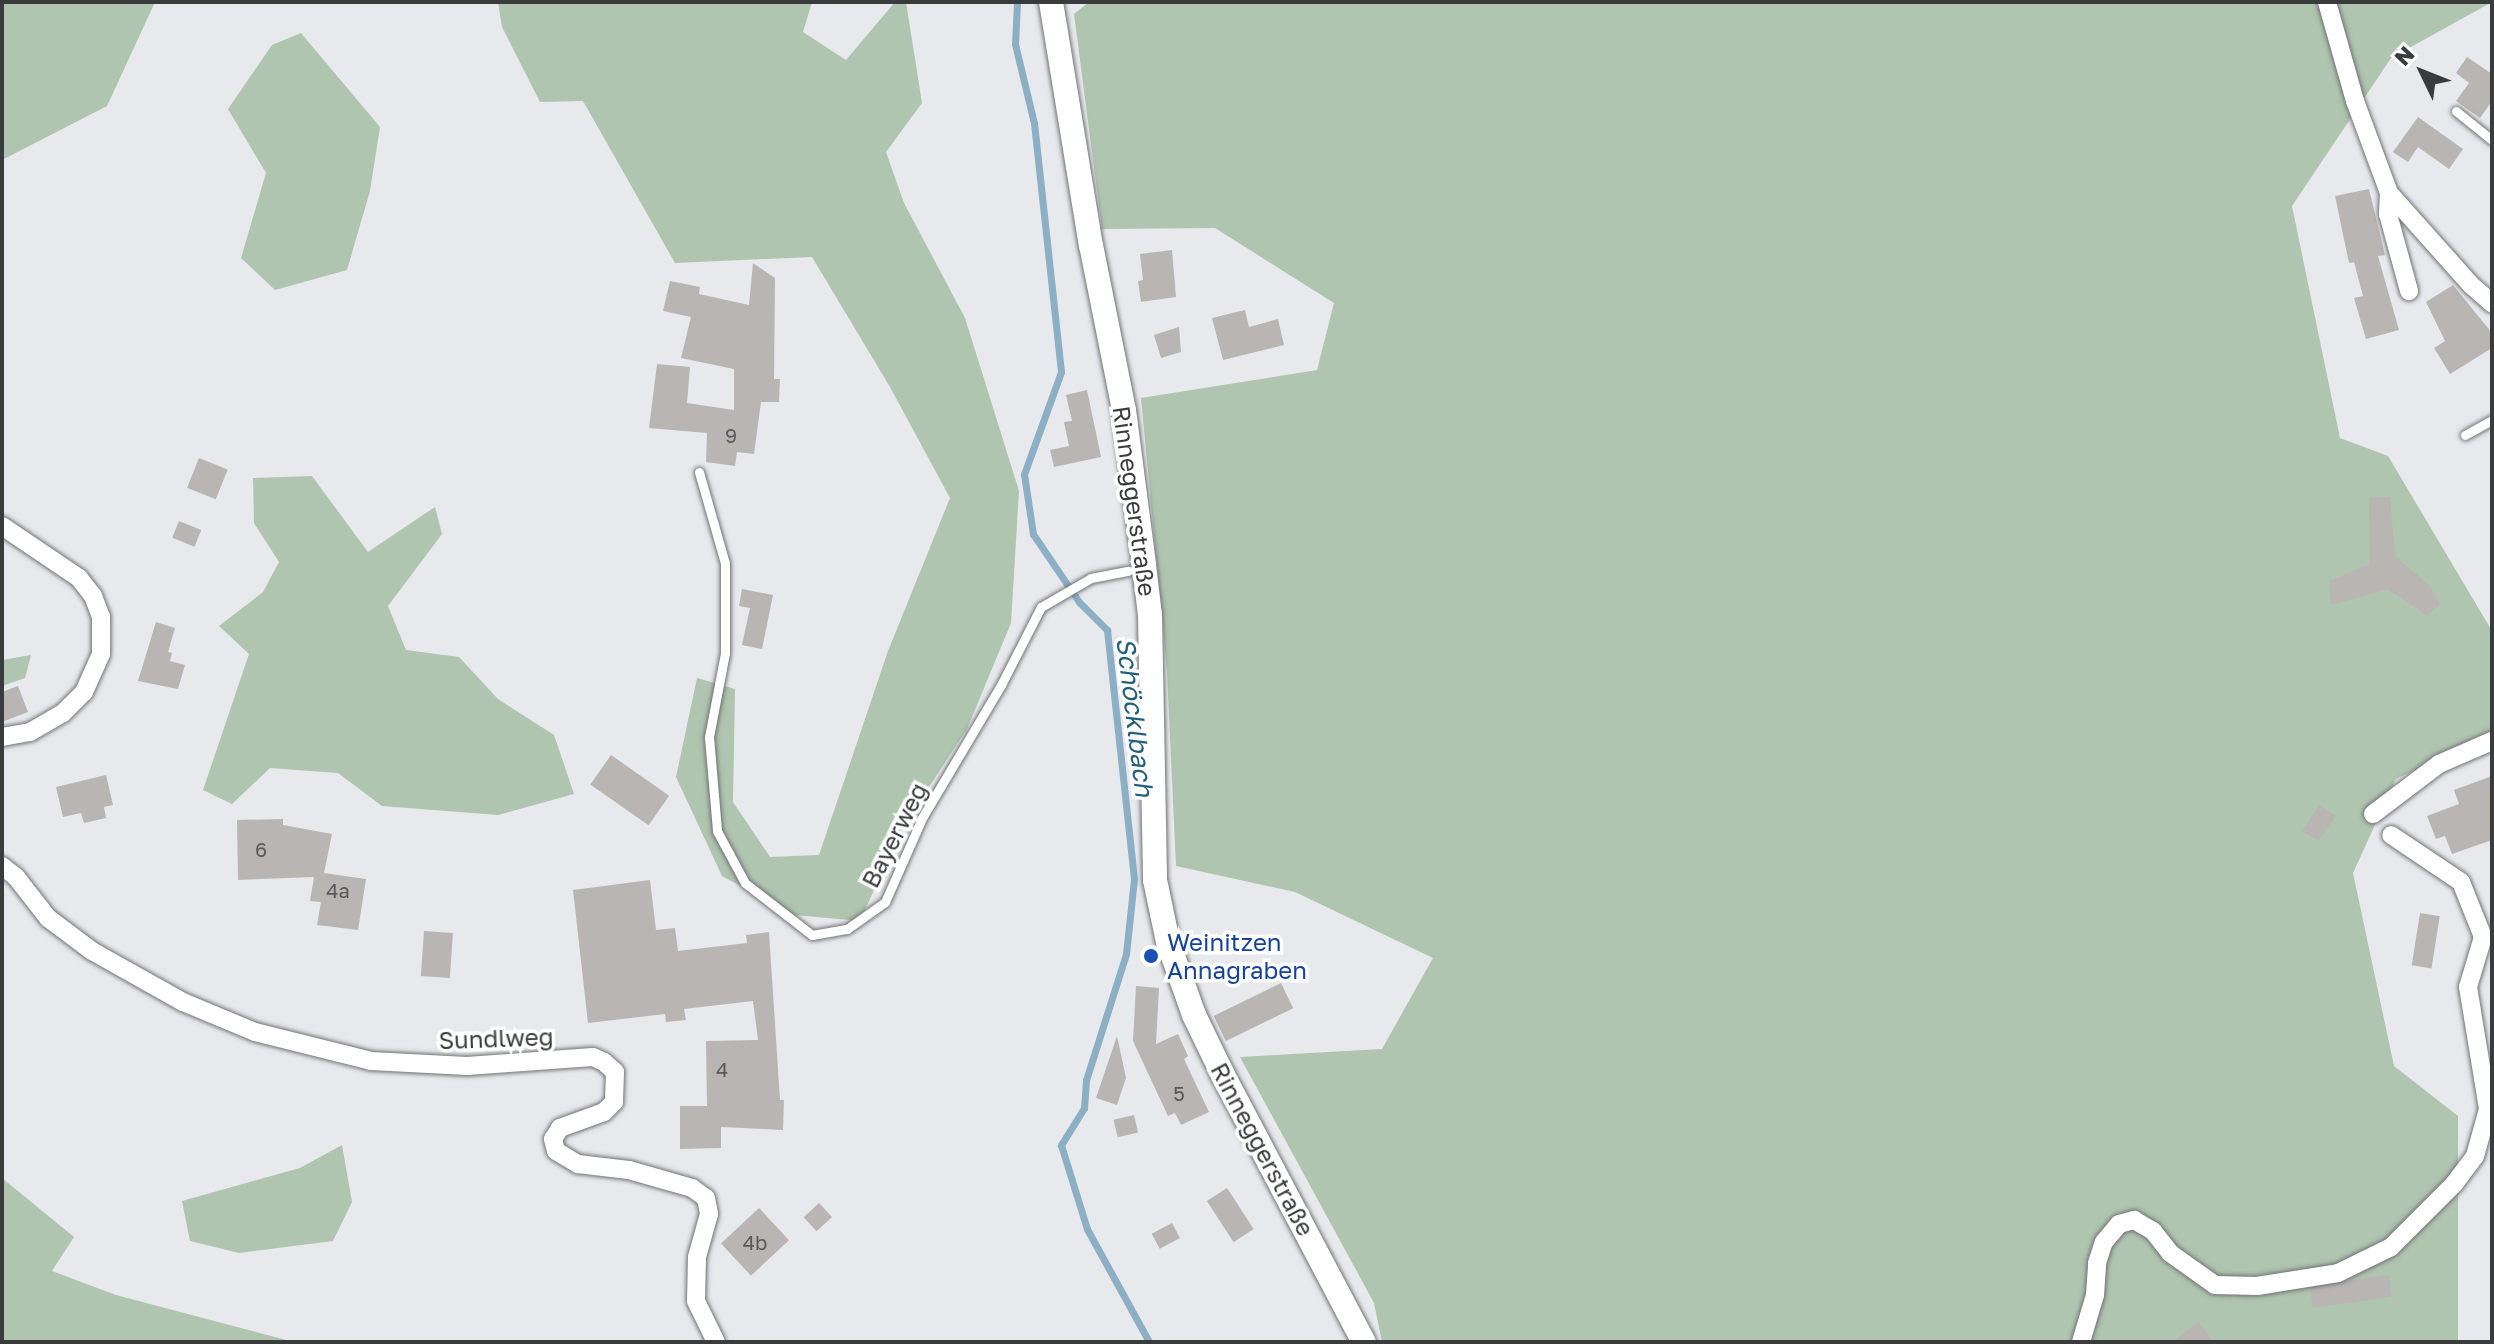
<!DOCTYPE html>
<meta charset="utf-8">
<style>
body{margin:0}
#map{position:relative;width:2494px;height:1344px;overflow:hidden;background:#e7e9ec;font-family:"Golos Text",sans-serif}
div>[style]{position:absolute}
.green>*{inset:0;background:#afc5af}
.stream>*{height:7px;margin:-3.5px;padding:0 3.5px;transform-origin:3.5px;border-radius:3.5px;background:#8cafc5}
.building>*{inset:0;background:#b9b5b3;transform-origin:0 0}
.roads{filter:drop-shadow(0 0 2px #717376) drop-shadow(0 0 2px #717376)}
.lane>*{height:9px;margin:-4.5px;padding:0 4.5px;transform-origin:4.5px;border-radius:4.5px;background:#fff}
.street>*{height:18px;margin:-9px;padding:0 9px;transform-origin:9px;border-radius:9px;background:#fff}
.secondary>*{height:24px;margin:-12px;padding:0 12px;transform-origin:12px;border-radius:12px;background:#fff}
.dots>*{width:22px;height:22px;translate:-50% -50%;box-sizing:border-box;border:4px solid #fff;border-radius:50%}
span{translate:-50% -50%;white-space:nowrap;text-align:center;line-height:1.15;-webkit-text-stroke:7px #fff;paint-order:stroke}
.number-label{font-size:20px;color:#5a5a5a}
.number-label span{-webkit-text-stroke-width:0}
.street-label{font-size:24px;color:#3a3b3c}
.transit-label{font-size:24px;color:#164399}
.left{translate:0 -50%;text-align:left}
.water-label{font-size:26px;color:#225e7d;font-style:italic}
.frame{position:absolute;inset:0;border:4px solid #3a3b3c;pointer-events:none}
.north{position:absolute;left:2382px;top:32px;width:80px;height:80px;-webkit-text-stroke:6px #fff;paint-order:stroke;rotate:313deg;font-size:22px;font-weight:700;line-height:32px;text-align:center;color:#3a3b3c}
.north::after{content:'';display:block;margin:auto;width:28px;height:36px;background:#3a3b3c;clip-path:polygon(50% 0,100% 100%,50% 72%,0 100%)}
</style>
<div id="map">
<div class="green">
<div style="clip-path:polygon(2px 2px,155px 2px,107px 106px,2px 160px)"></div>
<div style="clip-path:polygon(498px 2px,812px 2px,803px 32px,846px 60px,895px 2px,906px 2px,922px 103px,886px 152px,904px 203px,965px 318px,1019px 491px,1011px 623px,967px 729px,902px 828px,860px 921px,795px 915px,722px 876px,676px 777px,697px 678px,735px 689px,733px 802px,770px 857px,819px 855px,888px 651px,950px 498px,890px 387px,812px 257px,675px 263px,583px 101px,540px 102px,502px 27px)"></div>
<div style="clip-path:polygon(1089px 2px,2492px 2px,2391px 58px,2292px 206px,2340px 438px,2388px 456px,2492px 631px,2492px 734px,2396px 779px,2353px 873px,2394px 1066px,2458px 1116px,2458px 1342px,1382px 1342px,1374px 1303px,1240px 1057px,1382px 1049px,1433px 958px,1295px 892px,1176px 866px,1167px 672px,1141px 398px,1317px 370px,1334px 303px,1215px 228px,1102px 229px,1074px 14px)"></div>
<div style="clip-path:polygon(301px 33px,380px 127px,370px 191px,347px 270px,275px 290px,241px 258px,266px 173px,228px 109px,272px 45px)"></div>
<div style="clip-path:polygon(312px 476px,368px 552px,435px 507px,442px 534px,388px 606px,406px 650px,459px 657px,498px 699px,554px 735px,574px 794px,498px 815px,382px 806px,338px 773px,270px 768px,232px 804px,203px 790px,249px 654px,219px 626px,263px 592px,279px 562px,254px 523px,253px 478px)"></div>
<div style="clip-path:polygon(31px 655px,25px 678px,2px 686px,2px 660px)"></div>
<div style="clip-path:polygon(342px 1145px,352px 1202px,333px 1241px,239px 1253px,190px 1241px,182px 1201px,300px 1168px)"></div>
<div style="clip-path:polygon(2px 1178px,74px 1237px,52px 1271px,116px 1295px,294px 1342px,2px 1342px)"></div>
</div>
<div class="stream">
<div style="left:1017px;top:2px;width:42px;rotate:92.7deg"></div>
<div style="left:1015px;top:44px;width:81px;rotate:76.5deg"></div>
<div style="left:1034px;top:123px;width:250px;rotate:83.8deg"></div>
<div style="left:1061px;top:372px;width:109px;rotate:109.9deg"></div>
<div style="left:1024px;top:474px;width:61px;rotate:81.5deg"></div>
<div style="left:1033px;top:534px;width:82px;rotate:55.9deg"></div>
<div style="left:1079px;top:602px;width:40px;rotate:45deg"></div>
<div style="left:1107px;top:630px;width:250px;rotate:83.8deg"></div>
<div style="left:1134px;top:879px;width:75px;rotate:96.1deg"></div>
<div style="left:1126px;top:954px;width:132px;rotate:107.6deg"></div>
<div style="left:1086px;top:1080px;width:28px;rotate:94deg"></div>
<div style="left:1084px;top:1108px;width:44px;rotate:121.9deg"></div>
<div style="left:1061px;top:1145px;width:88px;rotate:72.8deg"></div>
<div style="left:1087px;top:1229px;width:129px;rotate:61.2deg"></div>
</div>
<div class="building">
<div style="clip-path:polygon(2467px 57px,2492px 74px,2492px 101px,2480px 118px,2456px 101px,2469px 83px,2456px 73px)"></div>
<div style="clip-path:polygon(2418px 117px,2463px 149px,2449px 169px,2418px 147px,2408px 162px,2393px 152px)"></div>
<div style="clip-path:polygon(2369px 189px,2385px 255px,2378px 256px,2399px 330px,2366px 339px,2354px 298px,2363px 296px,2354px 262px,2349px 263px,2335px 196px)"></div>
<div style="clip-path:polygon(1172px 250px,1176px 297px,1141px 302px,1138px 281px,1143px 280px,1140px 254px)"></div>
<div style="clip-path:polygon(753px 263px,775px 278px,774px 379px,780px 379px,779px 402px,761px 402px,754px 454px,737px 452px,735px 466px,706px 462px,707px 433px,649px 428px,657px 364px,690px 367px,687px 403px,734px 410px,734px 369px,681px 358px,691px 317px,663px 311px,670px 281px,700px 287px,699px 294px,749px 305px)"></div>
<div style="clip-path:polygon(2453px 285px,2492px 333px,2492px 348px,2450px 374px,2434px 348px,2445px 341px,2426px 302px)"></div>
<div style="clip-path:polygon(1245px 310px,1249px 327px,1278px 319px,1284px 345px,1223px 360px,1212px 318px)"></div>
<div style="clip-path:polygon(1179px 327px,1181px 352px,1161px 358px,1154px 335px)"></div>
<div style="clip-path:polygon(1087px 390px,1101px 457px,1054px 467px,1050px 450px,1069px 446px,1064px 422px,1072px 421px,1066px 395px)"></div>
<div style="left:199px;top:458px;width:31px;height:32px;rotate:22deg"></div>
<div style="clip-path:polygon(2390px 497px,2395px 556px,2429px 585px,2440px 604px,2427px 616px,2388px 589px,2331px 605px,2329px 581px,2370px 564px,2369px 498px)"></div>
<div style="left:179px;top:521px;width:24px;height:18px;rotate:22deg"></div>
<div style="clip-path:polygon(742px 589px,773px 595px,762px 649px,742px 645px,750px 608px,739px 606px)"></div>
<div style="clip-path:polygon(156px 622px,175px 628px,168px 652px,172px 653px,170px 661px,185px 665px,178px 689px,138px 681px)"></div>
<div style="clip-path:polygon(18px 686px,28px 712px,2px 722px,2px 692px)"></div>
<div style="left:611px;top:755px;width:71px;height:36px;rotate:35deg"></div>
<div style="clip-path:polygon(106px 775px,113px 805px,104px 807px,106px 818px,84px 823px,81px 813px,63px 817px,56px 787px)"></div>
<div style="clip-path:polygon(2492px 776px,2492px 840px,2452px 854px,2445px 836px,2436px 839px,2427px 816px,2459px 804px,2454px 790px)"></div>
<div style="left:2320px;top:805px;width:19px;height:31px;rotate:35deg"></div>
<div style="clip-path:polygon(283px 819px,283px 825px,332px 834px,324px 873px,366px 879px,358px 930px,317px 925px,321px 902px,310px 901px,314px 877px,238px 880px,237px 820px)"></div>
<div style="clip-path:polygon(650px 880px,656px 930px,675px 928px,678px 951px,747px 943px,746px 935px,769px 932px,780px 1100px,784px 1100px,783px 1130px,721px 1127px,721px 1148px,680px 1149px,680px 1106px,707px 1106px,706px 1041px,758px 1040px,753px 1001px,684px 1009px,686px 1020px,666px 1022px,665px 1014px,588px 1023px,573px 890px)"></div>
<div style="left:2420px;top:913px;width:20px;height:53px;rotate:9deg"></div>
<div style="left:424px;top:931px;width:29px;height:45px;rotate:4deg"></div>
<div style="left:1281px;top:983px;width:28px;height:75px;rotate:64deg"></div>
<div style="clip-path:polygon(1136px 986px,1159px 988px,1156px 1044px,1178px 1034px,1188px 1056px,1184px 1059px,1209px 1112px,1181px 1125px,1175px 1113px,1168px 1116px,1133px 1041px)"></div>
<div style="clip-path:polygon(1117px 1036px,1126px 1078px,1117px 1105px,1096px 1098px)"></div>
<div style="left:1134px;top:1115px;width:18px;height:21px;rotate:77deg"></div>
<div style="left:1227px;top:1188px;width:49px;height:24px;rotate:57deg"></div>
<div style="left:819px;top:1203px;width:19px;height:21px;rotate:47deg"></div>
<div style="left:759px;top:1208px;width:44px;height:52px;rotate:47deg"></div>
<div style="left:1172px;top:1223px;width:17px;height:23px;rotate:62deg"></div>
<div style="left:2389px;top:1275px;width:22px;height:80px;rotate:82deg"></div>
<div style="clip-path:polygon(2198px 1322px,2214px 1342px,2173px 1342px)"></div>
</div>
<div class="roads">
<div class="lane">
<div style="left:2456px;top:111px;width:46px;rotate:38.9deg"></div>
<div style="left:2465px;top:435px;width:31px;rotate:-29deg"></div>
<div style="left:699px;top:472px;width:95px;rotate:74.1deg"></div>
<div style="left:725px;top:563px;width:90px;rotate:90deg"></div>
<div style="left:725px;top:653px;width:86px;rotate:100.8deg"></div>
<div style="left:709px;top:737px;width:94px;rotate:85.1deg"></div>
<div style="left:717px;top:831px;width:59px;rotate:61.7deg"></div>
<div style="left:745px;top:883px;width:85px;rotate:37.8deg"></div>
<div style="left:812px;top:935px;width:36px;rotate:-10deg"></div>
<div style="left:847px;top:929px;width:47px;rotate:-35.4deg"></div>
<div style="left:885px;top:902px;width:92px;rotate:-66.2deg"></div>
<div style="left:922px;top:818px;width:155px;rotate:-59.3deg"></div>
<div style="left:1001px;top:685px;width:88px;rotate:-62.9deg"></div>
<div style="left:1041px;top:607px;width:58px;rotate:-30.1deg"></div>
<div style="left:1091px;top:578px;width:38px;rotate:-11deg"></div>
</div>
<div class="street">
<div style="left:2327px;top:2px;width:103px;rotate:74.2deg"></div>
<div style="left:2355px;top:101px;width:98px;rotate:69.7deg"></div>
<div style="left:2389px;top:193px;width:21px;rotate:93deg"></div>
<div style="left:2388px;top:214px;width:80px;rotate:74.7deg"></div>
<div style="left:2389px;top:193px;width:123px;rotate:48.3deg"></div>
<div style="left:2471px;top:285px;width:28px;rotate:41deg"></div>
<div style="left:2px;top:526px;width:93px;rotate:34deg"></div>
<div style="left:79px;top:578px;width:23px;rotate:52deg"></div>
<div style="left:93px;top:596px;width:22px;rotate:69deg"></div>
<div style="left:101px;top:617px;width:37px;rotate:90deg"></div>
<div style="left:101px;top:654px;width:42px;rotate:114.1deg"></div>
<div style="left:84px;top:692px;width:30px;rotate:135deg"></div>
<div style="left:63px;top:713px;width:38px;rotate:150deg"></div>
<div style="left:30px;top:732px;width:28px;rotate:170deg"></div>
<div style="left:2373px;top:814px;width:83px;rotate:-37.1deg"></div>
<div style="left:2439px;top:764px;width:58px;rotate:-23.5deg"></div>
<div style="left:2px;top:866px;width:18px;rotate:38deg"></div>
<div style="left:16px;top:877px;width:52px;rotate:52deg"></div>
<div style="left:48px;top:918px;width:55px;rotate:36.9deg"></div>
<div style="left:92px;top:951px;width:104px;rotate:29.3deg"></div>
<div style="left:183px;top:1002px;width:78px;rotate:22.6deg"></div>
<div style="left:255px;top:1032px;width:120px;rotate:14deg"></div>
<div style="left:371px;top:1061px;width:96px;rotate:3deg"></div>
<div style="left:467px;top:1066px;width:126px;rotate:-4.1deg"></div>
<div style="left:593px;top:1057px;width:12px;rotate:24deg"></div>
<div style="left:604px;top:1062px;width:15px;rotate:42deg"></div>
<div style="left:615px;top:1072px;width:30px;rotate:92deg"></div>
<div style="left:614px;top:1102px;width:14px;rotate:135deg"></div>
<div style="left:604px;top:1112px;width:47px;rotate:160deg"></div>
<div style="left:560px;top:1128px;width:13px;rotate:122deg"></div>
<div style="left:553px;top:1139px;width:12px;rotate:76deg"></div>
<div style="left:556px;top:1151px;width:26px;rotate:31deg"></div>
<div style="left:578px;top:1164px;width:51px;rotate:6.7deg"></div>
<div style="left:629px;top:1170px;width:66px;rotate:15.9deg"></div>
<div style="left:692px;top:1188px;width:17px;rotate:36deg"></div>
<div style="left:706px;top:1198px;width:16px;rotate:79deg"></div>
<div style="left:709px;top:1214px;width:45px;rotate:105.6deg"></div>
<div style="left:697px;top:1257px;width:44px;rotate:91.3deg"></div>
<div style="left:696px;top:1301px;width:46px;rotate:64deg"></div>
<div style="left:2081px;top:1342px;width:49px;rotate:-73.4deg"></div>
<div style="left:2095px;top:1295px;width:32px;rotate:-86deg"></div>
<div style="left:2097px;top:1263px;width:22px;rotate:-72deg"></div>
<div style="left:2104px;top:1242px;width:23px;rotate:-50deg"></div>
<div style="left:2119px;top:1224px;width:16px;rotate:-15deg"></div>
<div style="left:2134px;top:1220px;width:22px;rotate:30deg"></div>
<div style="left:2153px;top:1231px;width:28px;rotate:52deg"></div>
<div style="left:2170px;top:1253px;width:55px;rotate:35.4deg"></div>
<div style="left:2215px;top:1285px;width:42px;rotate:1.4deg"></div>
<div style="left:2257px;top:1286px;width:82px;rotate:-9.1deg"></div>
<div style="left:2338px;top:1273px;width:59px;rotate:-26.1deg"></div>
<div style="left:2391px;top:1247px;width:89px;rotate:-45deg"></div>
<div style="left:2454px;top:1184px;width:35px;rotate:-53deg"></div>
<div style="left:2475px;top:1156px;width:49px;rotate:-74.5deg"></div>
<div style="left:2488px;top:1109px;width:124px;rotate:-99.3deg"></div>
<div style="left:2468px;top:987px;width:52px;rotate:-73.3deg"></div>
<div style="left:2483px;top:937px;width:59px;rotate:-111.8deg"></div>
<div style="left:2461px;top:882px;width:84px;rotate:-146.1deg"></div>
</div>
<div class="secondary">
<div style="left:1051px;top:2px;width:246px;rotate:80.7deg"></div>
<div style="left:1091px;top:245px;width:168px;rotate:78.7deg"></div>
<div style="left:1124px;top:410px;width:156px;rotate:82.6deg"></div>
<div style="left:1144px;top:565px;width:50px;rotate:83.2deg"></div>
<div style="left:1150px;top:615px;width:265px;rotate:88.9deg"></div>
<div style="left:1155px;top:880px;width:63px;rotate:78.2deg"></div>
<div style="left:1168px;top:942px;width:77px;rotate:70.4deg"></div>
<div style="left:1194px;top:1015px;width:67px;rotate:64.2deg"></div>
<div style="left:1223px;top:1075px;width:302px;rotate:62.2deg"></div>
</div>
</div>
<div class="dots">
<div style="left:1151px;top:956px;background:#1a4fb4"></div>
</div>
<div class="number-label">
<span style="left:731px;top:435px">9</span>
<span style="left:261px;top:849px">6</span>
<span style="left:338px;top:890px">4a</span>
<span style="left:722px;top:1069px">4</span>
<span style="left:1179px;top:1093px">5</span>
<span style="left:755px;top:1242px">4b</span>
</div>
<div class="street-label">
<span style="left:1135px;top:501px;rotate:82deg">Rinneggerstraße</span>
<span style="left:894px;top:835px;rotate:-63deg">Bayerweg</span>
<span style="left:496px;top:1038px;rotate:-2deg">Sundlweg</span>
<span style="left:1263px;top:1149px;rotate:62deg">Rinneggerstraße</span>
</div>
<div class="transit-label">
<span class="left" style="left:1167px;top:956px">Weinitzen<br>Annagraben</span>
</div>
<div class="water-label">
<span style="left:1135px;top:717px;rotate:83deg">Schöcklbach</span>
</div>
<div class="frame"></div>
<div class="north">N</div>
</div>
